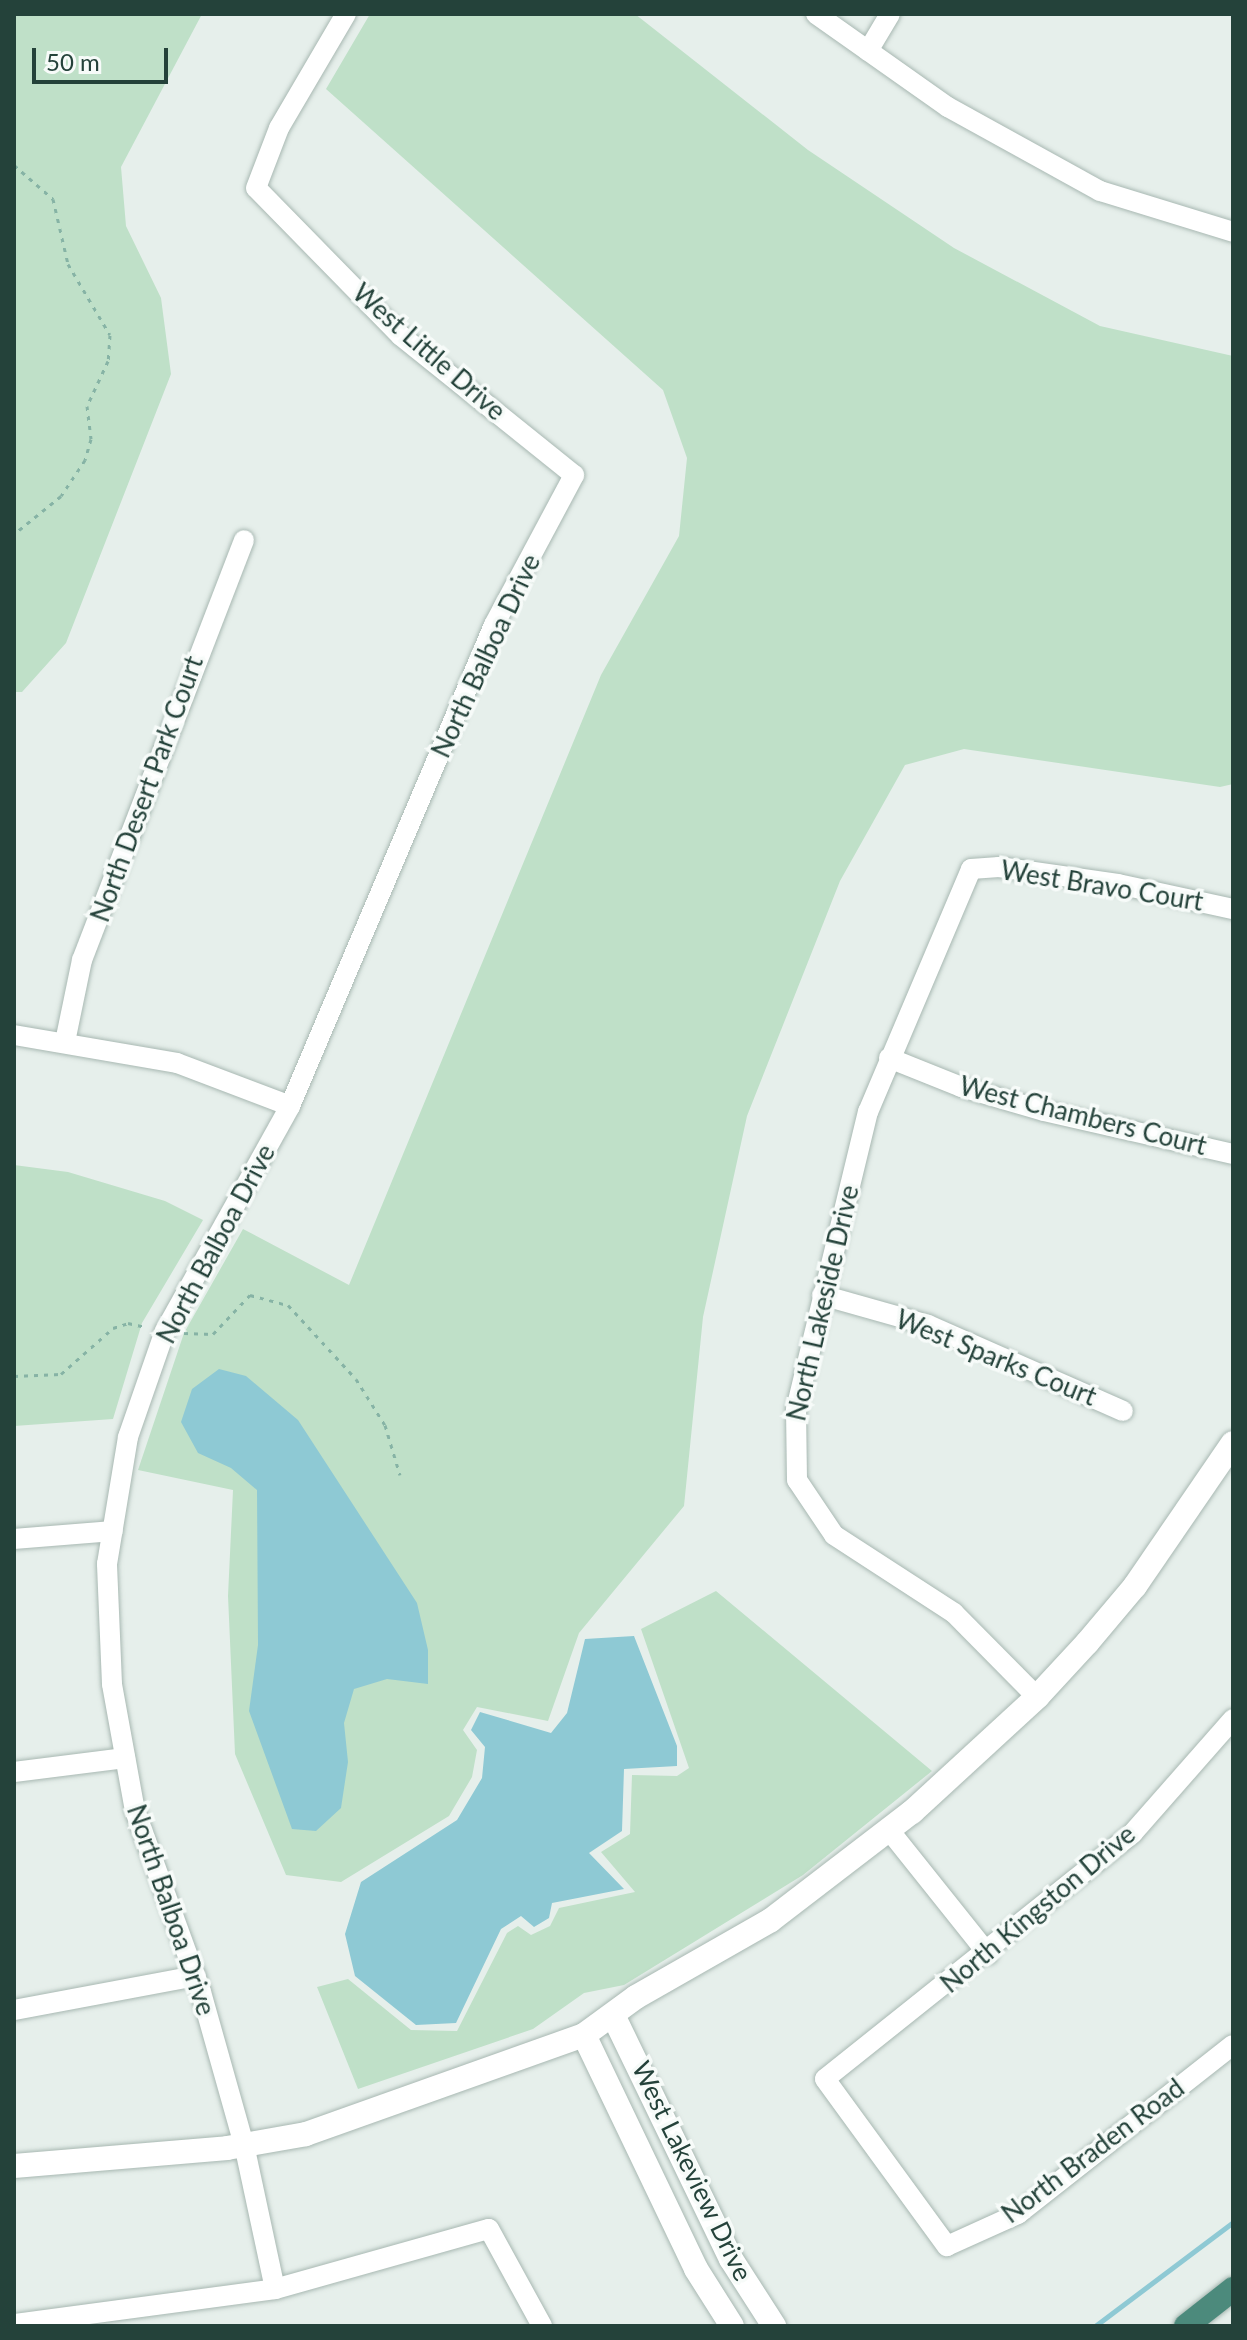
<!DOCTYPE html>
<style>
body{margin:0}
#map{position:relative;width:1247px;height:2340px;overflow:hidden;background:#e6efeb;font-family:Lato,sans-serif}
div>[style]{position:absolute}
.green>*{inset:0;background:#bfe0c8}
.water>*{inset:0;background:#8ec9d4}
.stream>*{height:5px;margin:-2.5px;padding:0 2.5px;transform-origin:2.5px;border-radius:2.5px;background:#8ec9d4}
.path>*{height:3px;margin-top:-1.5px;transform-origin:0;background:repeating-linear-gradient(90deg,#86b3a5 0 4px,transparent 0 10px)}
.roads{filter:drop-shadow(0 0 2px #a8b8b2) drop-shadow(0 0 2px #a8b8b2)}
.minor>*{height:20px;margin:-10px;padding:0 10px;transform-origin:10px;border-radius:10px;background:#fff}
.tertiary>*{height:24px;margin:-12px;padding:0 12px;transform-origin:12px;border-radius:12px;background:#fff}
.trunk>*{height:24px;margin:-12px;padding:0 12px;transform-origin:12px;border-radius:12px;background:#4c8a7c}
span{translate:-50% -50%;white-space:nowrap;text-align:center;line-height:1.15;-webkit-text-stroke:7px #f7fbf9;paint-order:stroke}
.street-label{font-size:26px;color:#24423a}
.frame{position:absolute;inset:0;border:16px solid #24423a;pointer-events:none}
.scale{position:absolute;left:32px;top:48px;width:136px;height:36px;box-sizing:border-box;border:4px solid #24423a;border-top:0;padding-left:10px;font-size:24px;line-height:28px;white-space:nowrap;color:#24423a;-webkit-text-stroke:6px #f7fbf9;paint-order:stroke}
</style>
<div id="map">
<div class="green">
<div style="clip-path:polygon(14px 14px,202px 14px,121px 167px,126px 226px,161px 298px,171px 374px,66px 643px,22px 692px,14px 692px)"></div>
<div style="clip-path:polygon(370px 14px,635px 14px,808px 150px,954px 248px,1100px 326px,1233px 356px,1233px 784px,1220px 787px,964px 749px,905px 765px,840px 881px,747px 1116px,703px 1317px,684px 1506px,579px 1633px,548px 1721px,477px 1707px,463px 1730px,477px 1750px,472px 1777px,449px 1816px,341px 1882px,286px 1875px,235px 1754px,228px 1596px,233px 1490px,138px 1470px,184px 1333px,243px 1229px,349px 1285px,601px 675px,679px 536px,687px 458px,663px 390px,326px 89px)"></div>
<div style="clip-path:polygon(14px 1165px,68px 1172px,165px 1201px,203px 1220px,142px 1323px,113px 1419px,14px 1426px)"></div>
<div style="clip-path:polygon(716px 1591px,932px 1771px,803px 1875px,624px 1985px,584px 1993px,533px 2029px,358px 2089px,317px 1987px,348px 1979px,411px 2030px,457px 2031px,507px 1933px,518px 1926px,531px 1935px,550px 1926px,559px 1908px,635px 1892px,601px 1852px,630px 1834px,632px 1775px,677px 1776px,689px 1768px,641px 1629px)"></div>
</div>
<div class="water">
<div style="clip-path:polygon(219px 1369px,246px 1376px,298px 1420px,417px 1603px,428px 1650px,428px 1684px,387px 1679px,354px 1689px,344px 1723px,348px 1762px,341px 1808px,316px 1831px,292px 1829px,249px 1711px,258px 1645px,257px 1490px,231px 1468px,198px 1453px,181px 1422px,192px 1389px)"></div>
<div style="clip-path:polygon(634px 1636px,677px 1746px,677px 1766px,624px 1769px,622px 1831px,589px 1853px,624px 1889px,552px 1903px,549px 1918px,534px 1927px,521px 1916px,501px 1929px,456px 2023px,416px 2025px,355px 1976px,345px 1934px,361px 1882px,457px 1820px,482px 1778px,485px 1747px,471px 1730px,480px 1712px,551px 1733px,567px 1713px,585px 1639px)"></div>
</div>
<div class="stream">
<div style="left:1095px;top:2326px;width:173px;rotate:-37deg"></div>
</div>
<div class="path">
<div style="left:14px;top:165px;width:52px;rotate:41.1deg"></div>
<div style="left:53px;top:199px;width:67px;rotate:77deg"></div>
<div style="left:68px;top:264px;width:82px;rotate:59.4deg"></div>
<div style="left:110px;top:335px;width:26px;rotate:94deg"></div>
<div style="left:108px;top:361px;width:50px;rotate:115deg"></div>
<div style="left:87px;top:406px;width:33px;rotate:83deg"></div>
<div style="left:91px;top:439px;width:22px;rotate:106deg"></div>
<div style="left:85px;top:460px;width:43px;rotate:123.7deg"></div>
<div style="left:61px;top:496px;width:60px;rotate:141deg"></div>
<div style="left:184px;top:1333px;width:29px;rotate:2deg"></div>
<div style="left:213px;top:1334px;width:54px;rotate:-46.5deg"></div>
<div style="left:250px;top:1295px;width:39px;rotate:15deg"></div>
<div style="left:288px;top:1305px;width:100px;rotate:47.4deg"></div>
<div style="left:356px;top:1379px;width:54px;rotate:57.8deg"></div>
<div style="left:385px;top:1425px;width:52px;rotate:73.3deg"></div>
<div style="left:14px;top:1376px;width:47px;rotate:-2.4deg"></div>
<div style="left:61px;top:1374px;width:69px;rotate:-41.5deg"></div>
<div style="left:113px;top:1328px;width:16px;rotate:-18deg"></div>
<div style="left:128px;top:1323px;width:17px;rotate:13deg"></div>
</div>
<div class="roads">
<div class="minor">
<div style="left:816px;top:14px;width:161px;rotate:35.2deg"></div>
<div style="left:948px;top:107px;width:174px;rotate:28.9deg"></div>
<div style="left:1100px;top:191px;width:139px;rotate:17.1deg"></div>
<div style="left:868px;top:51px;width:43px;rotate:-59.3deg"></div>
<div style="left:14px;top:1035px;width:165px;rotate:9.7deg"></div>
<div style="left:177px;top:1063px;width:121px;rotate:20.8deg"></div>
<div style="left:65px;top:1042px;width:84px;rotate:-78.3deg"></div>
<div style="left:82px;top:960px;width:450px;rotate:-68.9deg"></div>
<div style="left:889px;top:1058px;width:78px;rotate:21.9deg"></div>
<div style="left:961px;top:1087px;width:86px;rotate:16.1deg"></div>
<div style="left:1044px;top:1111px;width:194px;rotate:12.8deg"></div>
<div style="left:822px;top:1295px;width:110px;rotate:15.8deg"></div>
<div style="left:928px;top:1325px;width:213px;rotate:23.8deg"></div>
<div style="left:14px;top:1539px;width:99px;rotate:-4.6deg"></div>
<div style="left:1037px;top:1697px;width:118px;rotate:-134.7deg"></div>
<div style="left:954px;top:1613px;width:143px;rotate:-147deg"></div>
<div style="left:834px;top:1535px;width:66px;rotate:-123.9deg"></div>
<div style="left:797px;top:1480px;width:71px;rotate:-90.8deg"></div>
<div style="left:796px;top:1409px;width:306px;rotate:-76.4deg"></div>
<div style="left:868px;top:1112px;width:264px;rotate:-67deg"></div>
<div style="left:971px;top:869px;width:28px;rotate:-4deg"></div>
<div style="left:999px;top:867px;width:120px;rotate:8.1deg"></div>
<div style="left:1118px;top:884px;width:118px;rotate:12.3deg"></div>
<div style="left:1233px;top:1719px;width:152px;rotate:131.3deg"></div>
<div style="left:1133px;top:1833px;width:394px;rotate:141.4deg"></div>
<div style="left:825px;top:2079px;width:207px;rotate:53.9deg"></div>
<div style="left:947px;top:2246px;width:78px;rotate:-24.3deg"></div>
<div style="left:1018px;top:2214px;width:273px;rotate:-38.2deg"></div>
<div style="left:14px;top:1772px;width:112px;rotate:-7.2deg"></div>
<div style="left:889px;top:1830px;width:159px;rotate:51.4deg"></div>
<div style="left:14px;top:2010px;width:185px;rotate:-10.6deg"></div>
<div style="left:275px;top:2289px;width:147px;rotate:-102.1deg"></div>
<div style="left:244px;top:2145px;width:159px;rotate:-105.7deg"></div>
<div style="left:201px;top:1992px;width:193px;rotate:-110deg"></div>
<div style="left:135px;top:1811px;width:129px;rotate:-100.3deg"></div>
<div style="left:112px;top:1684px;width:120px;rotate:-92.4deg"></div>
<div style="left:107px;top:1564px;width:129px;rotate:-80.6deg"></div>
<div style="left:128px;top:1437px;width:112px;rotate:-70.8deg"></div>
<div style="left:165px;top:1331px;width:257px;rotate:-60.9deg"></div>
<div style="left:290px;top:1106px;width:522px;rotate:-67.02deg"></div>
<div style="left:494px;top:625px;width:170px;rotate:-61.9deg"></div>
<div style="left:574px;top:475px;width:222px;rotate:-141.2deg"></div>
<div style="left:401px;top:336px;width:207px;rotate:-134.4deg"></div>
<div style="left:256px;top:188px;width:64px;rotate:-69deg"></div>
<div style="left:279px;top:128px;width:132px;rotate:-59.6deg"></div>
<div style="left:14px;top:2324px;width:263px;rotate:-7.6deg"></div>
<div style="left:275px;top:2289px;width:222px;rotate:-15.7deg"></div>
<div style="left:489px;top:2229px;width:111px;rotate:61.3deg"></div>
</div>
<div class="tertiary">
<div style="left:613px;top:2015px;width:271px;rotate:64.2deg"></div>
<div style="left:731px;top:2259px;width:80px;rotate:57.3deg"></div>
<div style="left:584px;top:2035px;width:259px;rotate:64.4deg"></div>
<div style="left:696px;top:2269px;width:67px;rotate:57.7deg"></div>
<div style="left:14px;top:2166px;width:214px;rotate:-4.8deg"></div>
<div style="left:227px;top:2148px;width:80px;rotate:-10deg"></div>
<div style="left:306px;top:2134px;width:295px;rotate:-19.6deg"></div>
<div style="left:584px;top:2035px;width:64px;rotate:-36.2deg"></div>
<div style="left:636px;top:1997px;width:155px;rotate:-29.7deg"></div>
<div style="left:771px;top:1920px;width:178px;rotate:-37.5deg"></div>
<div style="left:912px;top:1812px;width:170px;rotate:-42.6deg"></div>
<div style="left:1037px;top:1697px;width:74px;rotate:-47.2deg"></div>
<div style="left:1087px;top:1643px;width:75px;rotate:-49.9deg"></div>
<div style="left:1135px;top:1586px;width:173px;rotate:-55.6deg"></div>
</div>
<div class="trunk">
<div style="left:1186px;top:2326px;width:60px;rotate:-38.2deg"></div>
</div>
</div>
<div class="street-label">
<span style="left:429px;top:352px;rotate:41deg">West Little Drive</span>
<span style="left:486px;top:656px;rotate:-65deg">North Balboa Drive</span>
<span style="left:147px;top:789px;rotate:-70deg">North Desert Park Court</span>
<span style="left:1102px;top:886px;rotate:9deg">West Bravo Court</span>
<span style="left:1083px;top:1116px;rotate:14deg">West Chambers Court</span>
<span style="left:216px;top:1244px;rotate:-62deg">North Balboa Drive</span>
<span style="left:823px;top:1303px;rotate:-77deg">North Lakeside Drive</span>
<span style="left:996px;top:1358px;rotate:22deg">West Sparks Court</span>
<span style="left:1038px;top:1909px;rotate:-40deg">North Kingston Drive</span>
<span style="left:171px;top:1910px;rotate:71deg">North Balboa Drive</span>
<span style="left:1093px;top:2151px;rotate:-37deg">North Braden Road</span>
<span style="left:692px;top:2171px;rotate:64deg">West Lakeview Drive</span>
</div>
<div class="frame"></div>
<div class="scale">50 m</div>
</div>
